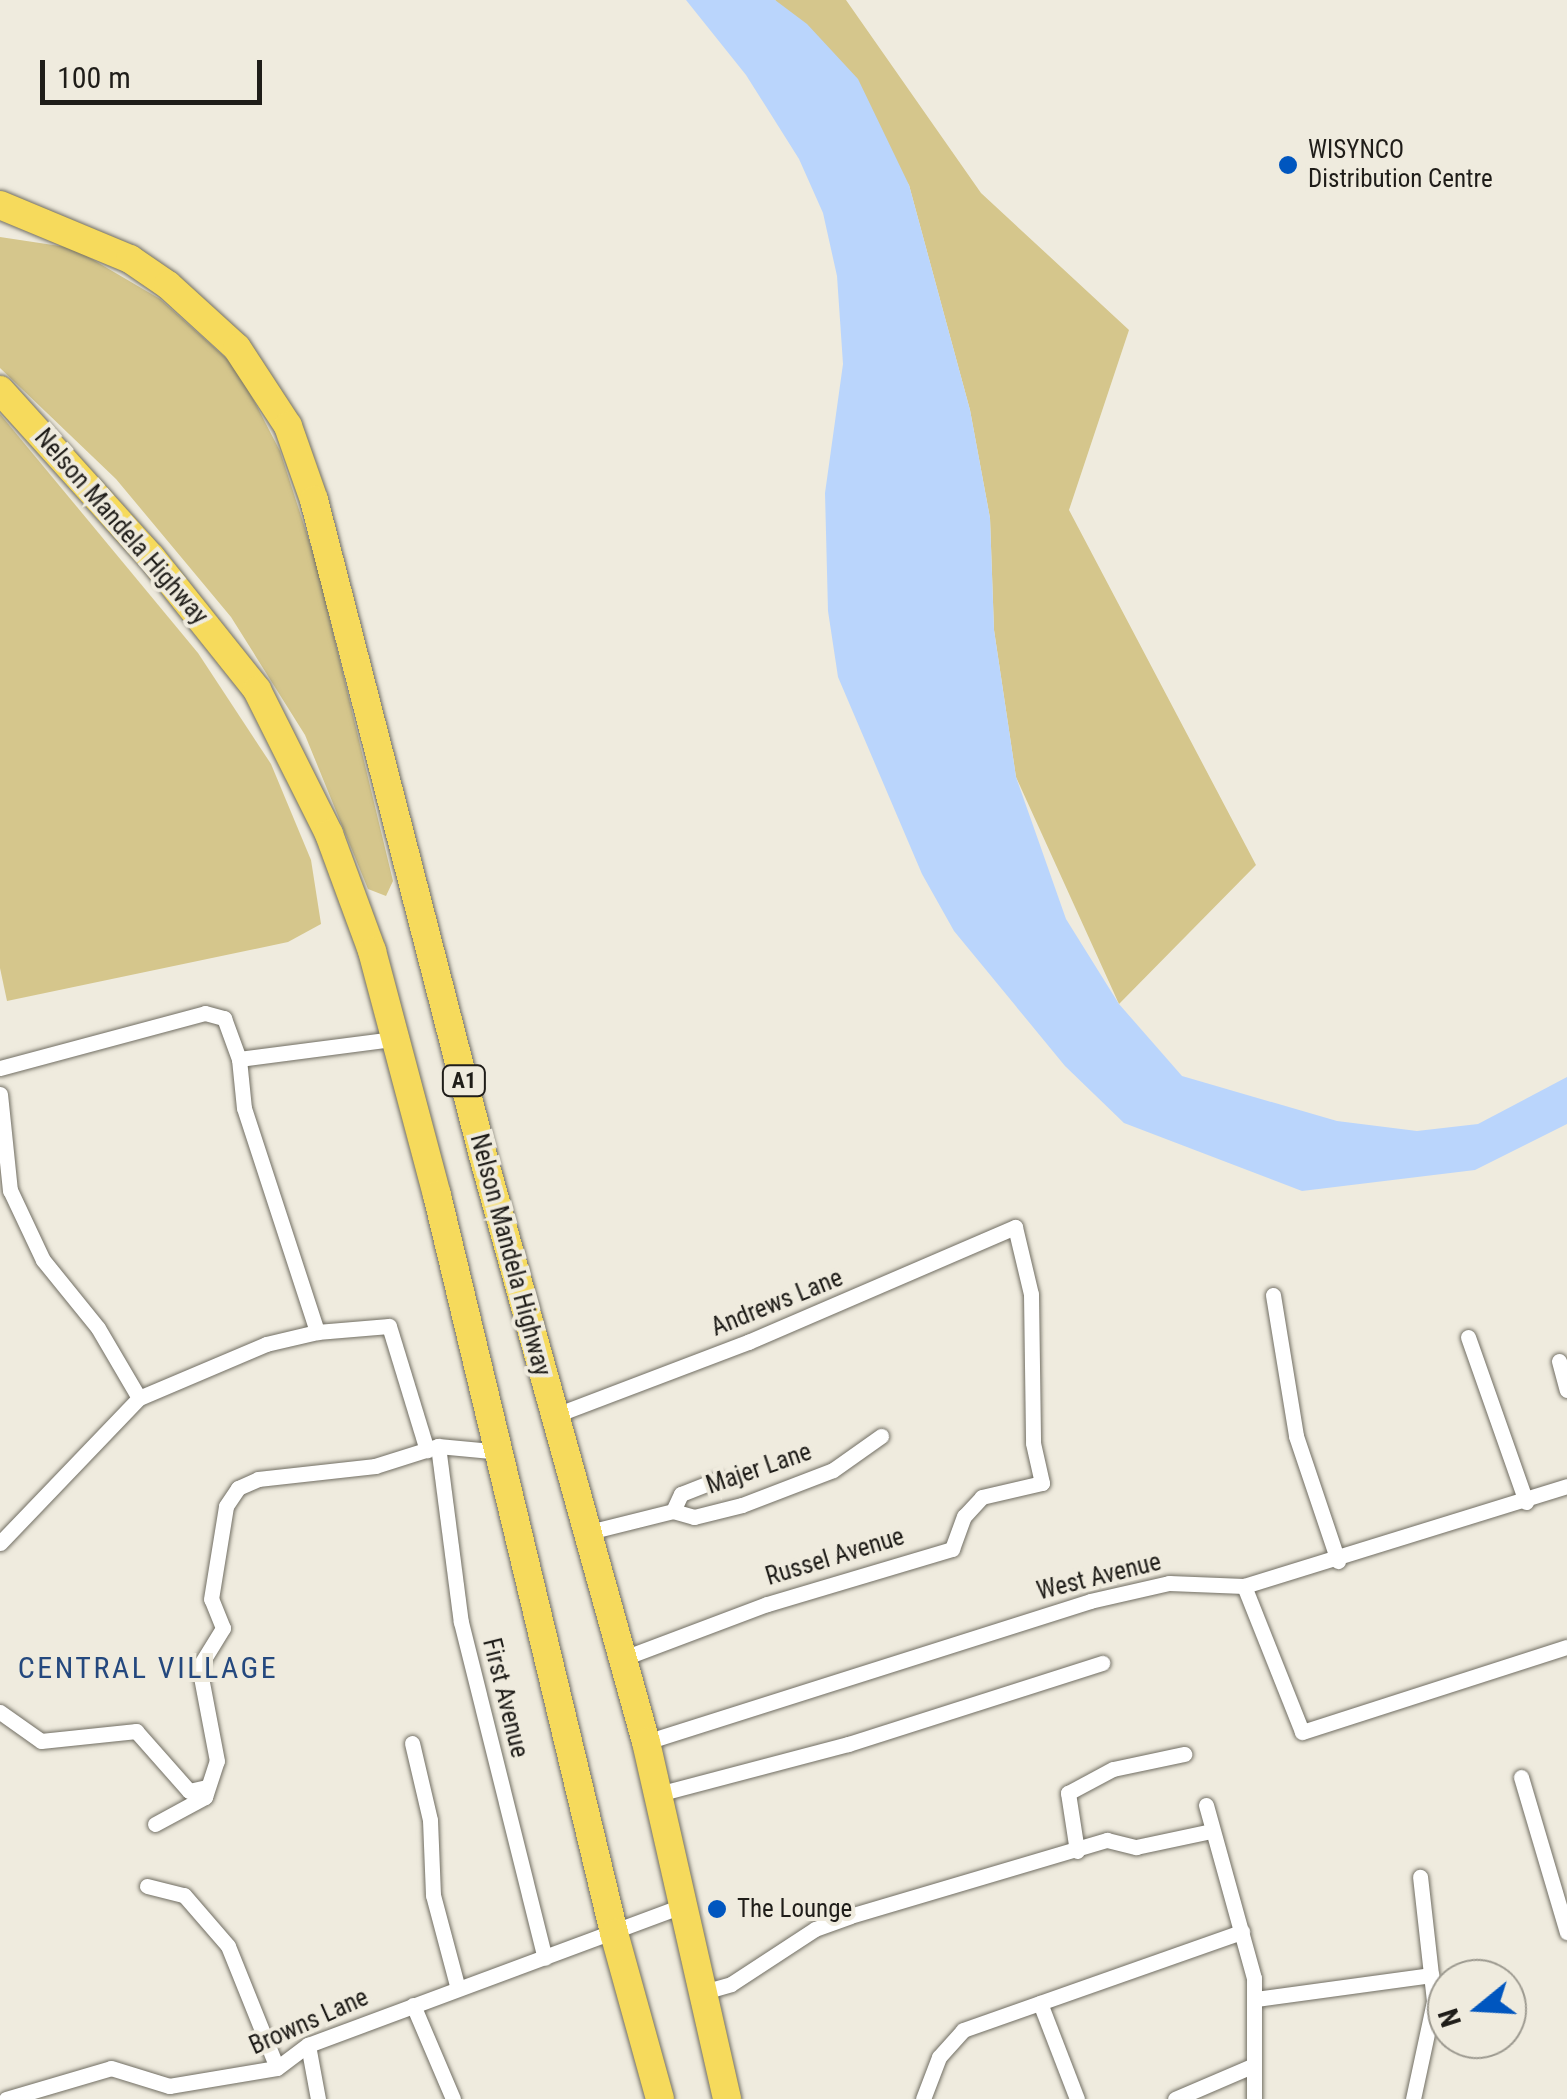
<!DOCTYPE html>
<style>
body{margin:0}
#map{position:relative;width:1567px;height:2099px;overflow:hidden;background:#efebde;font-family:"Roboto Condensed",sans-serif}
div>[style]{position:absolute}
.green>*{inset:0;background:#d5c68c}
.water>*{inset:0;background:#bad5fc}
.roads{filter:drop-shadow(0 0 2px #716e63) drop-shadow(0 0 2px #716e63)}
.minor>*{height:15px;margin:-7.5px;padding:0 7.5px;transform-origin:7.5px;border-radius:7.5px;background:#fff}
.trunk>*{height:28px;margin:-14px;padding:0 14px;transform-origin:14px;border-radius:14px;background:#f6da5c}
.dots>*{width:28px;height:28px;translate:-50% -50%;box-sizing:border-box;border:5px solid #efebde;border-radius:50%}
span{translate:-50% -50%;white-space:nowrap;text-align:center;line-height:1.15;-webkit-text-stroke:8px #efebde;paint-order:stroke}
.shield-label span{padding:2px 8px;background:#efebde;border:2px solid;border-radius:8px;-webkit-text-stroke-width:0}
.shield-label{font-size:22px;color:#1f1d19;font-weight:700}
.poi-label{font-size:25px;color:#1f1d19}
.left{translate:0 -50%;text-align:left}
.street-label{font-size:25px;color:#1f1d19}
.quarter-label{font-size:30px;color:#24487e;letter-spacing:2.5px}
.north{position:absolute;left:1427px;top:1959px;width:100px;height:100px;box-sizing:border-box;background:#efebde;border:2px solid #9c998f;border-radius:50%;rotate:252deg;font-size:28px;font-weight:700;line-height:40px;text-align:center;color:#1f1d19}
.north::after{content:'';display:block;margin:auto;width:35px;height:45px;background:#0056bf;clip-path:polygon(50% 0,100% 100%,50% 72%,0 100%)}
.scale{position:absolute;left:40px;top:60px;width:222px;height:45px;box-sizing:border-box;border:5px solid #1f1d19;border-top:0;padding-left:12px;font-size:30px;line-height:35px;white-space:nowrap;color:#1f1d19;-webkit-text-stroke:8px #efebde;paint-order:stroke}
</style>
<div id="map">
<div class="green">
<div style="clip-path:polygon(775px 0,846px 0,981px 193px,1129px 330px,1069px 510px,1256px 865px,1119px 1004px,1016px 777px,994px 630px,990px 518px,970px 410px,909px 185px)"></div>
<div style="clip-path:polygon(0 237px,73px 248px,160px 299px,237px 368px,280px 451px,316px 562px,393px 881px,386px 896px,368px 889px,305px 735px,231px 617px,116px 479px,0 368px)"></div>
<div style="clip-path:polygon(0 414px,198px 653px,271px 764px,311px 860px,321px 924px,288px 942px,7px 1001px,0 968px)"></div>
</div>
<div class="water">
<div style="clip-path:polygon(686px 0,775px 0,807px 24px,858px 79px,909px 185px,970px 410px,990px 518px,994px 630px,1016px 777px,1066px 919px,1119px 1004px,1182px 1076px,1337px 1121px,1417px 1131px,1478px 1124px,1567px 1077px,1567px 1124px,1475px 1170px,1302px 1191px,1124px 1123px,1065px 1066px,954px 931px,922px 874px,838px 677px,828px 611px,825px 493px,843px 364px,837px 276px,823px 213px,799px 159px,746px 75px)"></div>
</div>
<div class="roads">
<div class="minor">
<div style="left:239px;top:1059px;width:49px;rotate:84.2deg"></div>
<div style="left:244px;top:1108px;width:236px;rotate:71.9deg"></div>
<div style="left:0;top:1068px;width:212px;rotate:-15deg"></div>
<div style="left:205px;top:1013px;width:20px;rotate:15deg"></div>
<div style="left:224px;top:1018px;width:44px;rotate:69.9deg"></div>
<div style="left:239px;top:1059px;width:156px;rotate:-7.4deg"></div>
<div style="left:0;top:1094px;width:97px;rotate:84.1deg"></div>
<div style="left:10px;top:1190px;width:77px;rotate:64.8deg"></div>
<div style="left:43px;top:1260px;width:87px;rotate:51deg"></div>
<div style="left:98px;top:1328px;width:81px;rotate:59.6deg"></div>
<div style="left:1273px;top:1295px;width:143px;rotate:80.7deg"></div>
<div style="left:1296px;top:1436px;width:132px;rotate:71.4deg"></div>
<div style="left:1468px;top:1337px;width:175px;rotate:70.6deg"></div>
<div style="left:1559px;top:1361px;width:30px;rotate:75deg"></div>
<div style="left:553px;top:1416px;width:209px;rotate:-20.8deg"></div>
<div style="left:748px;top:1342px;width:291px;rotate:-23.3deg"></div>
<div style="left:1015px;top:1227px;width:69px;rotate:76.6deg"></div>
<div style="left:1031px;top:1294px;width:149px;rotate:89.2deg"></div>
<div style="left:1033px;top:1443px;width:41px;rotate:77.3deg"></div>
<div style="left:1042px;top:1483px;width:62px;rotate:166.9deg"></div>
<div style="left:982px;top:1497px;width:26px;rotate:133deg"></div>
<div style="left:964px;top:1516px;width:35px;rotate:110deg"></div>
<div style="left:952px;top:1549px;width:193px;rotate:163.4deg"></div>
<div style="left:767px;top:1604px;width:158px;rotate:159.3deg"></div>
<div style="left:438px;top:1446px;width:177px;rotate:82.6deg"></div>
<div style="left:461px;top:1622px;width:346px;rotate:76deg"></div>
<div style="left:673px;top:1511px;width:19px;rotate:-65deg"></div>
<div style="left:681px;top:1494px;width:41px;rotate:-21.5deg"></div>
<div style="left:585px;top:1533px;width:91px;rotate:-14deg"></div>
<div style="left:673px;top:1511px;width:22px;rotate:16deg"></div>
<div style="left:694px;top:1517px;width:49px;rotate:-14deg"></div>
<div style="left:742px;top:1505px;width:97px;rotate:-21deg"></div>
<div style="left:833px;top:1470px;width:59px;rotate:-35.3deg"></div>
<div style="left:0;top:1543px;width:201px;rotate:-46.2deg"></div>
<div style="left:139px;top:1398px;width:138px;rotate:-23deg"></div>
<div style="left:266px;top:1344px;width:52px;rotate:-13.2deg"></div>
<div style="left:317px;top:1332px;width:72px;rotate:-4.8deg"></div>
<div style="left:389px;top:1326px;width:130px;rotate:73deg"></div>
<div style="left:1244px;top:1586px;width:157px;rotate:68.3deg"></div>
<div style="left:1302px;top:1732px;width:278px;rotate:-17.8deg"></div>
<div style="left:0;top:1712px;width:50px;rotate:35.3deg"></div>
<div style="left:41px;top:1741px;width:96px;rotate:-6deg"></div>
<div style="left:136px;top:1731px;width:80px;rotate:48.5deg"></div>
<div style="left:189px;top:1791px;width:18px;rotate:-13deg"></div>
<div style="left:646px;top:1742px;width:466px;rotate:-17.6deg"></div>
<div style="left:1090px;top:1601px;width:81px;rotate:-12.8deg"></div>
<div style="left:1169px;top:1583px;width:75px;rotate:2.3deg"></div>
<div style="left:1244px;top:1586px;width:338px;rotate:-17.2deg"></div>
<div style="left:412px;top:1743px;width:79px;rotate:76.8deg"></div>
<div style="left:430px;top:1820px;width:75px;rotate:87.7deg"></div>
<div style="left:433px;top:1895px;width:97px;rotate:75.1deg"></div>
<div style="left:1521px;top:1777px;width:162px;rotate:73.5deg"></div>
<div style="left:654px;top:1795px;width:201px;rotate:-14.7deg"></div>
<div style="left:848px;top:1744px;width:267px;rotate:-17.7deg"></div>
<div style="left:1206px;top:1805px;width:180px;rotate:74.5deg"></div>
<div style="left:1254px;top:1978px;width:121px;rotate:90deg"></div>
<div style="left:155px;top:1824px;width:57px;rotate:-28.4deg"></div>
<div style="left:205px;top:1797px;width:38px;rotate:-72deg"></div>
<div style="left:217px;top:1761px;width:96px;rotate:-100.8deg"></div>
<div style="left:199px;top:1667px;width:46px;rotate:-58.4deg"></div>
<div style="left:223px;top:1628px;width:31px;rotate:-112deg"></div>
<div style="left:211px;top:1599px;width:94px;rotate:-80.8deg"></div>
<div style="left:226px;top:1506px;width:22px;rotate:-56deg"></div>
<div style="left:238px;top:1488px;width:22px;rotate:-24deg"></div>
<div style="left:258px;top:1479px;width:118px;rotate:-6.3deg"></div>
<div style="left:375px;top:1466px;width:66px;rotate:-17.6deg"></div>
<div style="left:438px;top:1446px;width:64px;rotate:5.4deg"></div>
<div style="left:1077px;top:1851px;width:59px;rotate:-98.8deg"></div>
<div style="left:1068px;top:1793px;width:51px;rotate:-28.1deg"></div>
<div style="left:1113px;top:1769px;width:73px;rotate:-11.9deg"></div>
<div style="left:147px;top:1886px;width:38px;rotate:14deg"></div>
<div style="left:184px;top:1895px;width:67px;rotate:49.2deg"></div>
<div style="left:228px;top:1946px;width:131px;rotate:68.1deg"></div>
<div style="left:700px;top:1993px;width:32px;rotate:-16deg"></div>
<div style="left:731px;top:1984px;width:100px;rotate:-33.2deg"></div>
<div style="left:815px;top:1929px;width:37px;rotate:-20deg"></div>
<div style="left:850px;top:1916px;width:268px;rotate:-16.5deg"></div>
<div style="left:1107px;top:1840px;width:30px;rotate:14deg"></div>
<div style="left:1136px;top:1847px;width:77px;rotate:-12deg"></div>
<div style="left:1256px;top:1999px;width:177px;rotate:-7.8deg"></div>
<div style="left:1040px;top:2003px;width:103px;rotate:68.9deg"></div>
<div style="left:413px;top:2005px;width:102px;rotate:66.9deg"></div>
<div style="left:308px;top:2045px;width:55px;rotate:79.5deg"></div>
<div style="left:6px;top:2099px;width:109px;rotate:-16.4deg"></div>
<div style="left:111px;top:2068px;width:61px;rotate:17.2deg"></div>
<div style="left:169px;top:2086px;width:109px;rotate:-9.5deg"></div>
<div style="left:277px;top:2068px;width:39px;rotate:-37deg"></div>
<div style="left:308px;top:2045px;width:397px;rotate:-20.4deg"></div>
<div style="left:923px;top:2099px;width:45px;rotate:-69.1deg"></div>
<div style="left:939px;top:2057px;width:36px;rotate:-48deg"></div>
<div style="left:963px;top:2030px;width:296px;rotate:-19.4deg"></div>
<div style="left:1175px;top:2099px;width:84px;rotate:-23.2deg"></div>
<div style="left:1413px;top:2099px;width:100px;rotate:-77.9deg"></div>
<div style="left:1434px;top:2001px;width:125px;rotate:-96.4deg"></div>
</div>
<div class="trunk">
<div style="left:0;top:205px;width:141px;rotate:22.6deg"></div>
<div style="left:130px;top:259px;width:46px;rotate:34.4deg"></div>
<div style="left:168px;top:285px;width:93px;rotate:42.4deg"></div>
<div style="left:237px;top:348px;width:93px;rotate:56.8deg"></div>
<div style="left:288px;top:426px;width:78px;rotate:70.6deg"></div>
<div style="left:314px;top:500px;width:677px;rotate:75.55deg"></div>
<div style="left:483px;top:1156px;width:608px;rotate:74.46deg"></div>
<div style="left:646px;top:1742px;width:366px;rotate:77.2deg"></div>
<div style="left:0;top:390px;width:225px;rotate:47.9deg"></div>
<div style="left:151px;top:557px;width:170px;rotate:51.4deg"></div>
<div style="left:257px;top:690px;width:161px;rotate:63.4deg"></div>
<div style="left:329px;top:834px;width:125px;rotate:69.8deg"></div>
<div style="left:372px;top:951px;width:253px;rotate:75.1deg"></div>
<div style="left:437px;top:1195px;width:759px;rotate:76.51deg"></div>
<div style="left:614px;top:1933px;width:172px;rotate:74.5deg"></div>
</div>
</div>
<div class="dots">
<div style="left:1288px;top:165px;background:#0056bf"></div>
<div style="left:717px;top:1909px;background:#0056bf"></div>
</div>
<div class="shield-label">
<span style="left:464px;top:1081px">A1</span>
</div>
<div class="poi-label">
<span class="left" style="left:1308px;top:165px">WISYNCO<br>Distribution Centre</span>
<span class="left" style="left:737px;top:1909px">The Lounge</span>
</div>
<div class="street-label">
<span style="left:121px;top:527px;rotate:49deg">Nelson Mandela Highway</span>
<span style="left:510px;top:1255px;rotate:75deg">Nelson Mandela Highway</span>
<span style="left:777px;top:1303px;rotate:-22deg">Andrews Lane</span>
<span style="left:759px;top:1469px;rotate:-19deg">Majer Lane</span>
<span style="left:835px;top:1557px;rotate:-17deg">Russel Avenue</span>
<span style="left:1099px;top:1577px;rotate:-14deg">West Avenue</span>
<span style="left:505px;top:1698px;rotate:76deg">First Avenue</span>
<span style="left:309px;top:2022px;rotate:-24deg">Browns Lane</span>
</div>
<div class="quarter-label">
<span style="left:148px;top:1668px">CENTRAL VILLAGE</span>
</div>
<div class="north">N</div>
<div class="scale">100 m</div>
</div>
